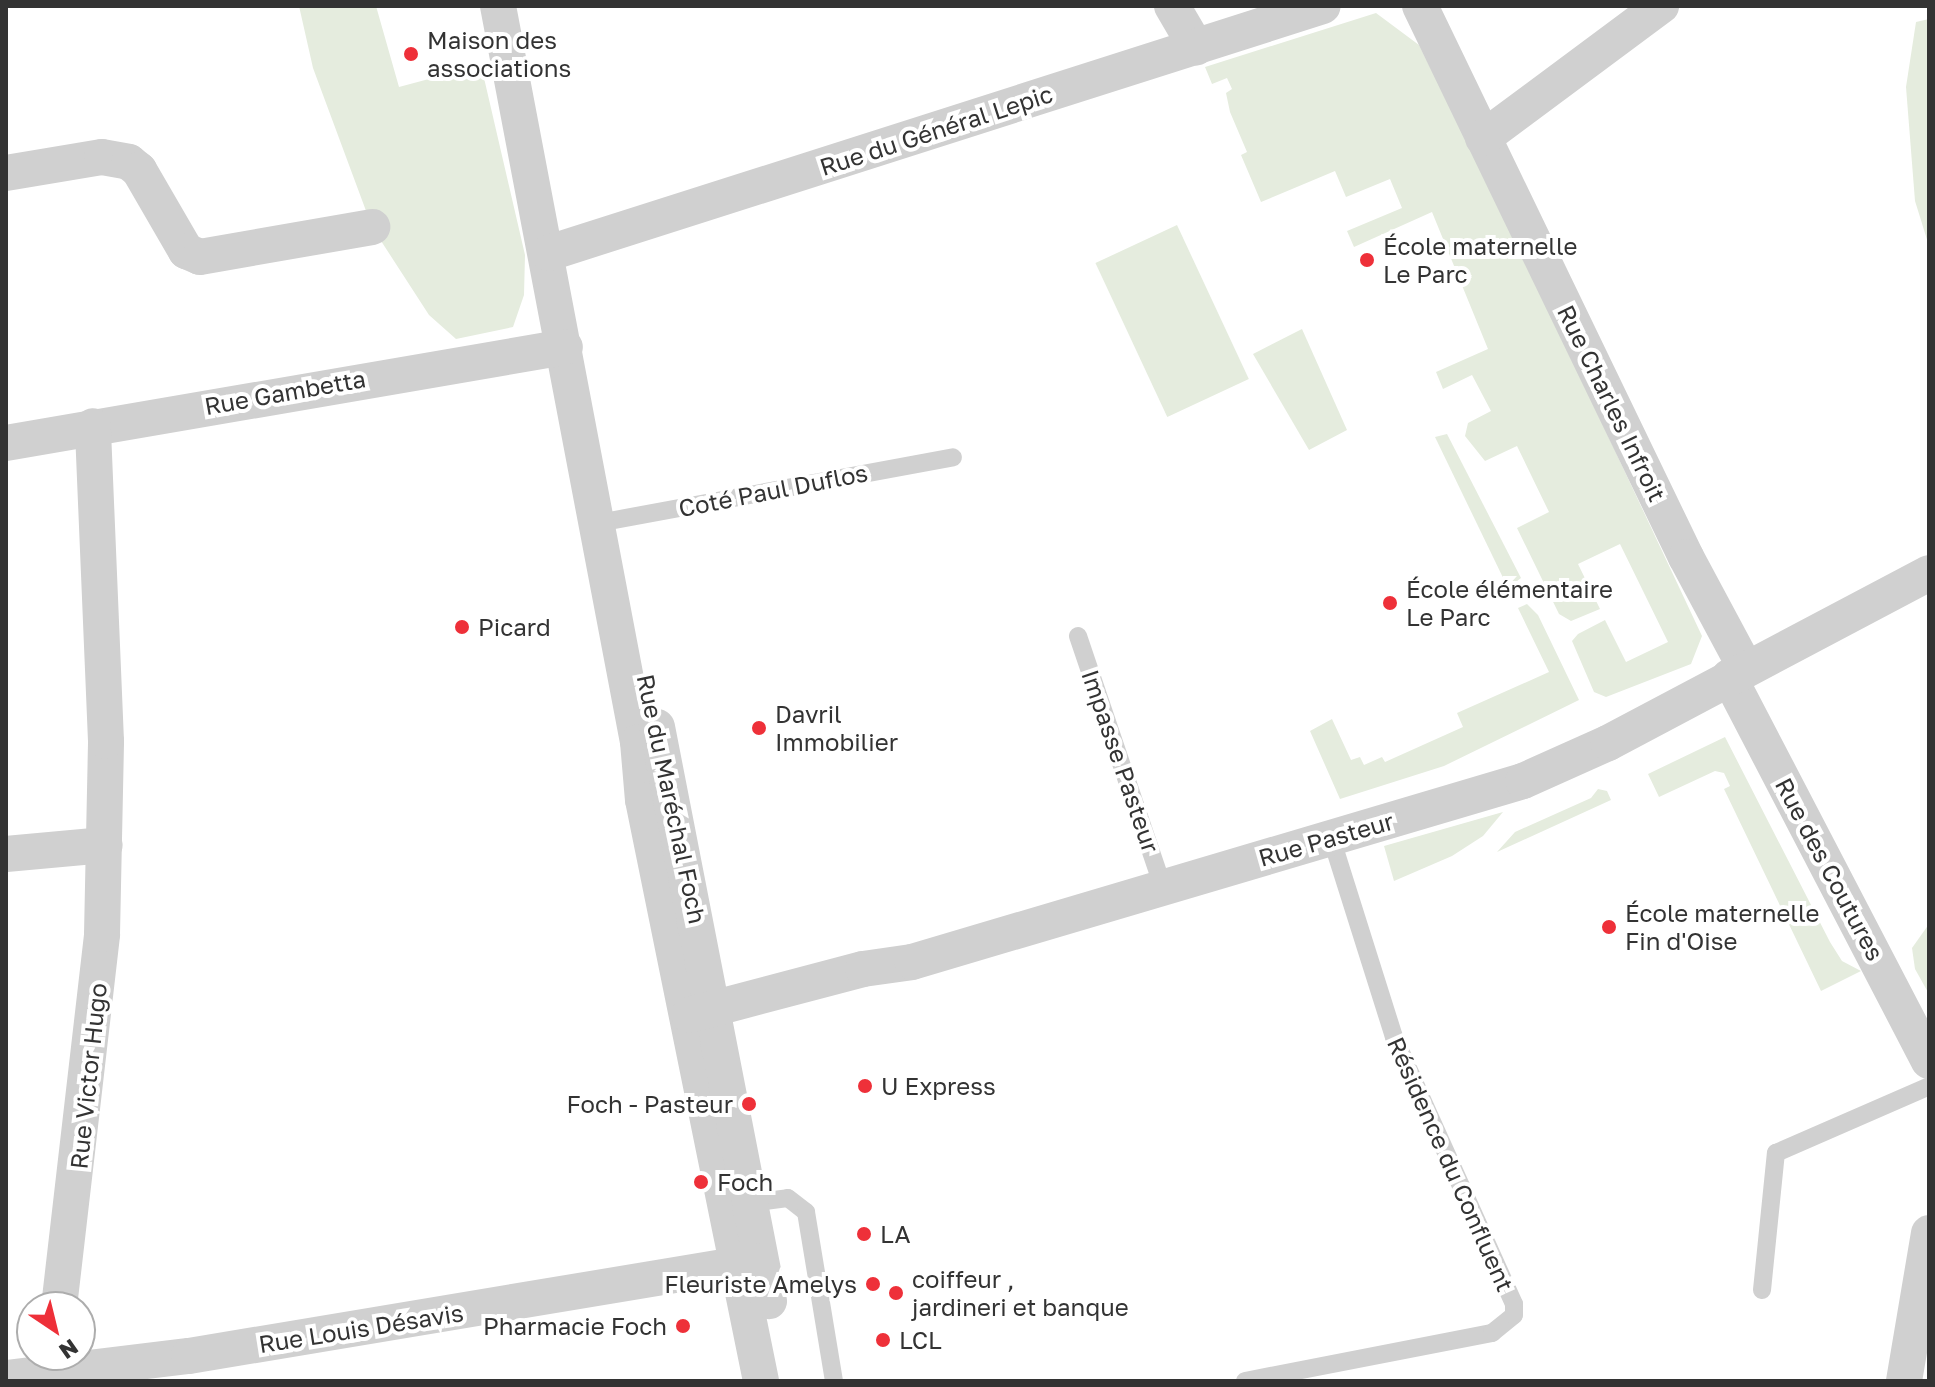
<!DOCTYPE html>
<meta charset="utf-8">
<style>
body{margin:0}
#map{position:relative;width:1935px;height:1387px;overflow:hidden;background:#fff;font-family:"Golos Text",sans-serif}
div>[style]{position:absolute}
.green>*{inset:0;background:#e5ecde;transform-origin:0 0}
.lane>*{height:18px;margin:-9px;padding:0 9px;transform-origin:9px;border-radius:9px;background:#d0d0d0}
.street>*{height:36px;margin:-18px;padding:0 18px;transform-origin:18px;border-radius:18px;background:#d0d0d0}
.dots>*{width:22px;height:22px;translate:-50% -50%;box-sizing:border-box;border:4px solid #fff;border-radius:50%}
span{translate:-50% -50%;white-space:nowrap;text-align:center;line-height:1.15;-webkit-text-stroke:8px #fff;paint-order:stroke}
.poi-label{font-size:24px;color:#333}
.left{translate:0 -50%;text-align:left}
.right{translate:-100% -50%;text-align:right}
.street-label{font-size:24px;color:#333}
.frame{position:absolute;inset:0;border:8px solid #333;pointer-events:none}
.north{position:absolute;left:16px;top:1291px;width:80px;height:80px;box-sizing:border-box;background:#fff;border:2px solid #adadad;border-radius:50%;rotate:145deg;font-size:22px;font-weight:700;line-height:32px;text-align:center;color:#333}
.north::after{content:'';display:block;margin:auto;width:28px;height:36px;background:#ee3039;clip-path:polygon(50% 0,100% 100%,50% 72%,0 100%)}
</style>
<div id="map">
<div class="green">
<div style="clip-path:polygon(299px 6px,376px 6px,399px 87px,481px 65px,525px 255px,524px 295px,513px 327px,456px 339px,429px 315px,372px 227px,313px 68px)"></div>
<div style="clip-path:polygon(1376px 13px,1419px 45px,1493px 191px,1702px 636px,1691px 664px,1606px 697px,1594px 692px,1572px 641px,1578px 634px,1605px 620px,1626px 662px,1668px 642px,1620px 544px,1578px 564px,1600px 609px,1571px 621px,1559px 614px,1517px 528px,1549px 512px,1517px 446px,1485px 461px,1465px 436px,1468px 423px,1491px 411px,1472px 375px,1443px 389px,1436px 372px,1488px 349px,1432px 212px,1354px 247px,1347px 231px,1402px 208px,1390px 179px,1346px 197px,1335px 171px,1261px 202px,1241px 155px,1247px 152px,1230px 112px,1226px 93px,1232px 89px,1227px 78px,1212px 84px,1205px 67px)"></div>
<div style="clip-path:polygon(1929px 19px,1929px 246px,1915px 201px,1906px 87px,1916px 22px)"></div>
<div style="left:1177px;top:225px;width:170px;height:90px;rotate:65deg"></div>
<div style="clip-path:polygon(1302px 329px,1347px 430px,1309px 450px,1253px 354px)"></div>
<div style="clip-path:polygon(1447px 434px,1521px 578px,1508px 588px,1435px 437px)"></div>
<div style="clip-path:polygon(1527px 604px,1538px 615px,1579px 700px,1444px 766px,1340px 799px,1310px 731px,1332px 719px,1351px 760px,1360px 757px,1364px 765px,1382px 757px,1385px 762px,1463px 727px,1457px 713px,1549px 672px,1518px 608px)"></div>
<div style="clip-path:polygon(1725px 737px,1830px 942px,1842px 961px,1861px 971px,1821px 991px,1724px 789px,1730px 786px,1724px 773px,1715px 771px,1659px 797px,1648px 774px)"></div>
<div style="clip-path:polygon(1598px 789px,1607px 791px,1611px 800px,1497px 852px,1515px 832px,1591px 798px)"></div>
<div style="clip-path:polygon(1503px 812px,1483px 836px,1452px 856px,1394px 881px,1384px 846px)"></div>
<div style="clip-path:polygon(1929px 924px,1929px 994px,1915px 969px,1912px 948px)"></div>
</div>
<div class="lane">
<div style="left:593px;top:524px;width:366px;rotate:-10.5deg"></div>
<div style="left:1078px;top:636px;width:265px;rotate:71.3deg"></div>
<div style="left:743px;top:1204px;width:45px;rotate:-7.6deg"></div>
<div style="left:788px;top:1198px;width:23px;rotate:38deg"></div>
<div style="left:806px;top:1212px;width:171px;rotate:80.6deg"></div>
<div style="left:1762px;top:1290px;width:138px;rotate:-84.2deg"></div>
<div style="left:1776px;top:1153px;width:167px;rotate:-23.6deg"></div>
<div style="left:1245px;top:1381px;width:252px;rotate:-11deg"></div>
<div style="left:1492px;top:1333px;width:28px;rotate:-39deg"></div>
<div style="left:1514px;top:1315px;width:11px;rotate:-90deg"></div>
<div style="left:1514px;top:1304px;width:293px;rotate:-114.2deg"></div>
<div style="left:1394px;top:1037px;width:210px;rotate:-107.5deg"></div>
</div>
<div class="street">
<div style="left:498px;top:6px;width:749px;rotate:79.23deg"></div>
<div style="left:638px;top:742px;width:58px;rotate:85.1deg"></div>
<div style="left:643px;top:800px;width:593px;rotate:78.52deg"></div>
<div style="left:1172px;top:6px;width:48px;rotate:59.7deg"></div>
<div style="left:1420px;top:6px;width:612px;rotate:64.23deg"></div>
<div style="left:1686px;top:557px;width:127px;rotate:61.8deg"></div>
<div style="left:1483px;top:138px;width:222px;rotate:-36.6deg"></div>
<div style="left:6px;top:173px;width:97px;rotate:-9.5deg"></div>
<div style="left:102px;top:157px;width:27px;rotate:10deg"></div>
<div style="left:129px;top:162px;width:13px;rotate:39deg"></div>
<div style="left:139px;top:170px;width:94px;rotate:59.9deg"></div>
<div style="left:186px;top:251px;width:15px;rotate:23deg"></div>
<div style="left:200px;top:257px;width:175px;rotate:-9.9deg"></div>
<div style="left:549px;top:253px;width:812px;rotate:-17.7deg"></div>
<div style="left:6px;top:443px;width:567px;rotate:-9.74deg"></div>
<div style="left:1729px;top:677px;width:433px;rotate:62.5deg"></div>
<div style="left:657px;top:727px;width:585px;rotate:78.96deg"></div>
<div style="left:6px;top:854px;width:99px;rotate:-5.2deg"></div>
<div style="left:689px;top:1015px;width:180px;rotate:-14.8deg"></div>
<div style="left:863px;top:969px;width:49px;rotate:-8.1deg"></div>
<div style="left:912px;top:962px;width:637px;rotate:-16.5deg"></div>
<div style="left:1523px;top:781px;width:93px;rotate:-24.1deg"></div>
<div style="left:1608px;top:743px;width:363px;rotate:-27.9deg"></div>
<div style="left:59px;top:1307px;width:375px;rotate:-83.4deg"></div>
<div style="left:102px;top:934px;width:193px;rotate:-88.8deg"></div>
<div style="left:106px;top:741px;width:315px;rotate:-92.4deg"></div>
<div style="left:6px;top:1378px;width:184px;rotate:-6.9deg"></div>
<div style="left:189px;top:1356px;width:578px;rotate:-9.46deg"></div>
<div style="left:1904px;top:1381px;width:150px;rotate:-80.4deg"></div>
</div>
<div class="dots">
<div style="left:411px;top:54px;background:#ee3039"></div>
<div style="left:1367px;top:260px;background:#ee3039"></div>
<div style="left:1390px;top:603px;background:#ee3039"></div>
<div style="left:462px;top:627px;background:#ee3039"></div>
<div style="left:759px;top:728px;background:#ee3039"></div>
<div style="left:1609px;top:927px;background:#ee3039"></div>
<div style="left:865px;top:1086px;background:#ee3039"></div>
<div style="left:749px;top:1104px;background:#ee3039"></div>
<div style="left:701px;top:1182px;background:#ee3039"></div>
<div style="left:864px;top:1234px;background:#ee3039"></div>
<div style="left:873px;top:1284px;background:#ee3039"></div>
<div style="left:896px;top:1293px;background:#ee3039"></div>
<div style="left:683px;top:1326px;background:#ee3039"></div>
<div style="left:883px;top:1340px;background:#ee3039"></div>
</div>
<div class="poi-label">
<span class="left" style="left:427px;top:54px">Maison des<br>associations</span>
<span class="left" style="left:1383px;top:260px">École maternelle<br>Le Parc</span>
<span class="left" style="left:1406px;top:603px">École élémentaire<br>Le Parc</span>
<span class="left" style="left:478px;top:627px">Picard</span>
<span class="left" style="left:775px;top:728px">Davril<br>Immobilier</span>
<span class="left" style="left:1625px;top:927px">École maternelle<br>Fin d'Oise</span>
<span class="left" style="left:881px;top:1086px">U Express</span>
<span class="right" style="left:733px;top:1104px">Foch - Pasteur</span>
<span class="left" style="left:717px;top:1182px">Foch</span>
<span class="left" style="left:880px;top:1234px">LA</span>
<span class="left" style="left:912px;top:1293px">coiffeur ,<br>jardineri et banque</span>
<span class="right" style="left:857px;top:1284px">Fleuriste Amelys</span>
<span class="right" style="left:667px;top:1326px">Pharmacie Foch</span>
<span class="left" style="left:899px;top:1340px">LCL</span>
</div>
<div class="street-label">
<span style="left:936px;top:130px;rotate:-18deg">Rue du Général Lepic</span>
<span style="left:285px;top:392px;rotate:-10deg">Rue Gambetta</span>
<span style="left:1612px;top:403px;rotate:64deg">Rue Charles Infroit</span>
<span style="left:773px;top:490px;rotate:-11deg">Coté Paul Duflos</span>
<span style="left:1121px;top:761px;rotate:71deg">Impasse Pasteur</span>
<span style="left:672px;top:799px;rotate:78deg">Rue du Maréchal Foch</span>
<span style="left:1326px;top:839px;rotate:-16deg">Rue Pasteur</span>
<span style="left:1830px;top:869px;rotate:62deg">Rue des Coutures</span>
<span style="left:88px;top:1076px;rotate:-84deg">Rue Victor Hugo</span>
<span style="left:1451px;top:1164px;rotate:66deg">Résidence du Confluent</span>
<span style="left:361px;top:1328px;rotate:-9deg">Rue Louis Désavis</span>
</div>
<div class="frame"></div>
<div class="north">N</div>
</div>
